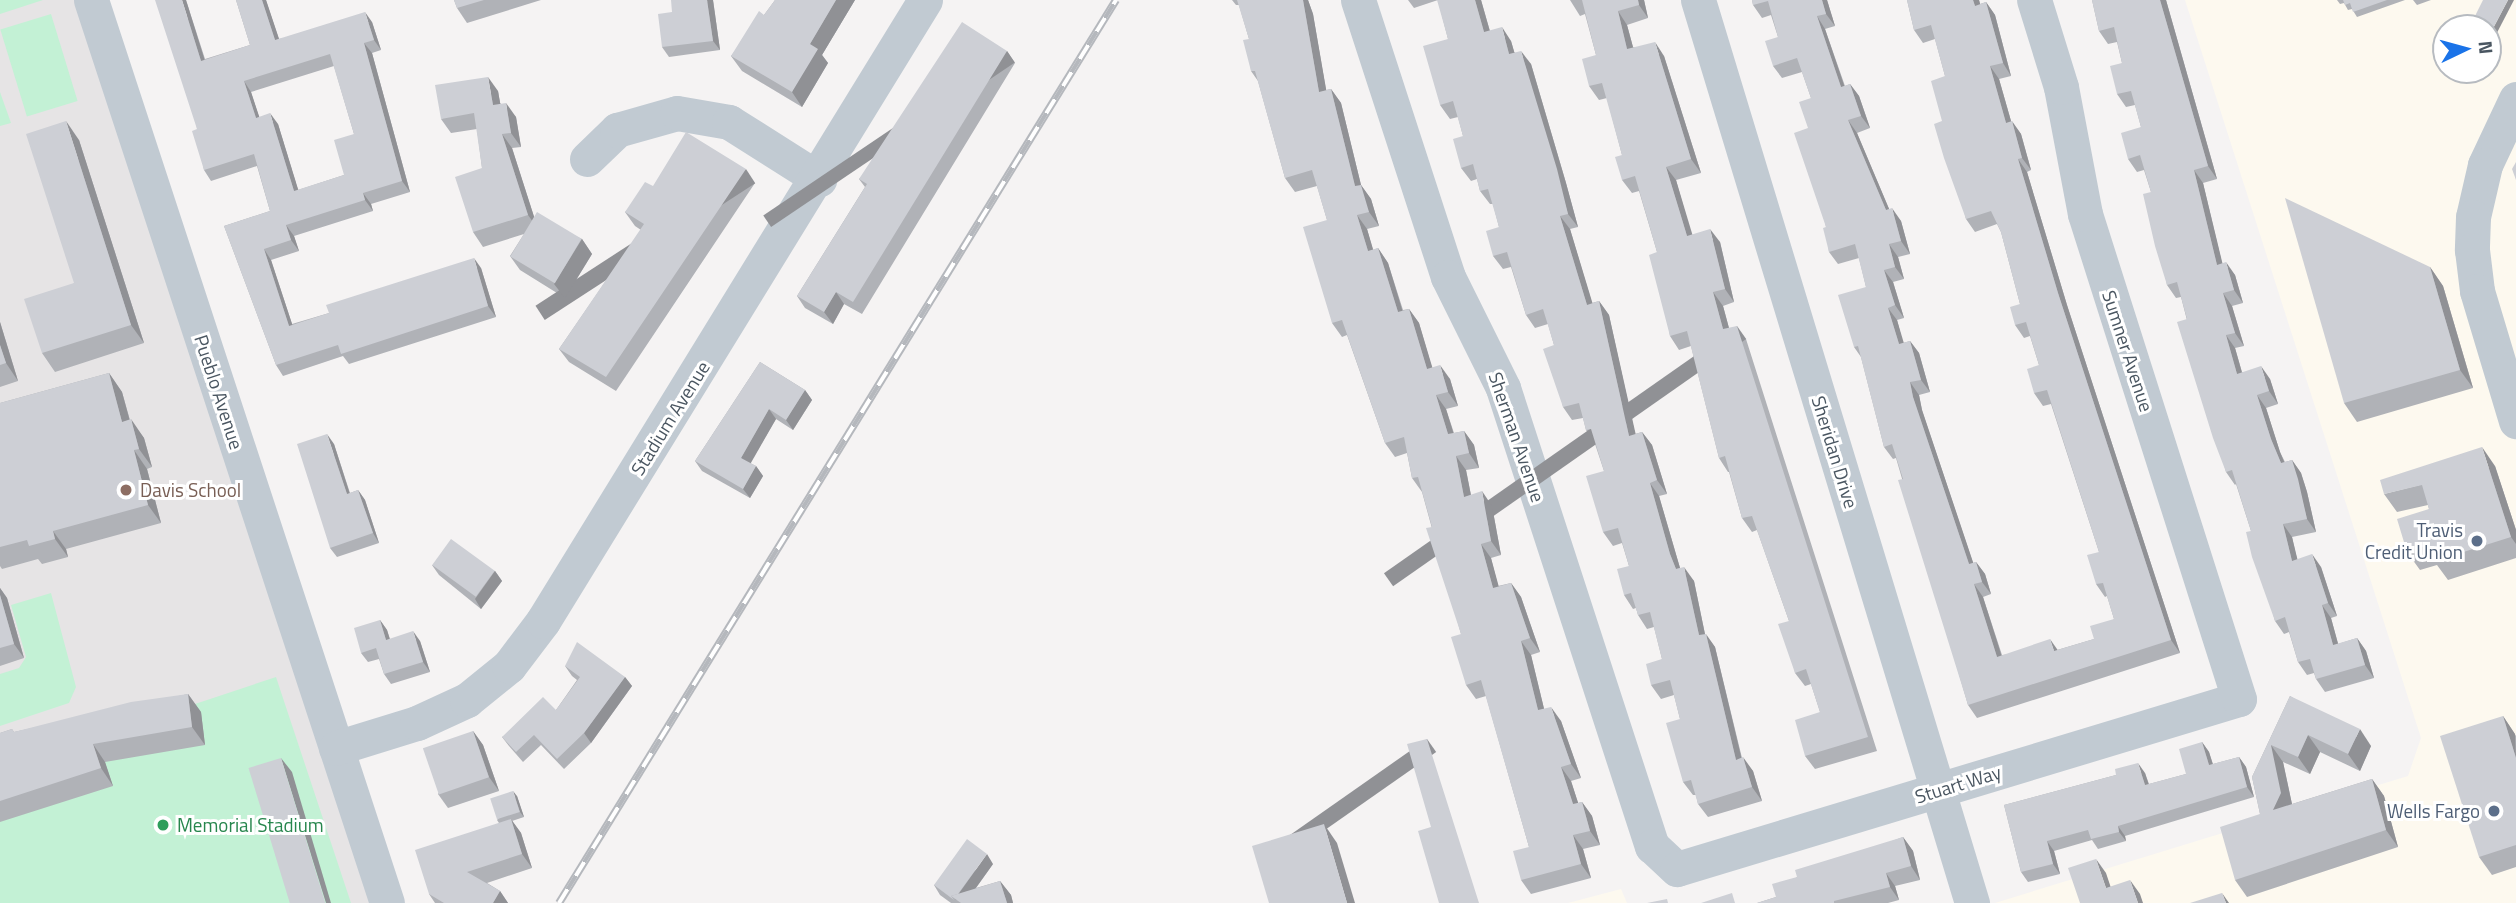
<!DOCTYPE html>
<style>
body{margin:0}
#map{position:relative;width:2516px;height:903px;overflow:hidden;background:#f5f3f3;font-family:"Titillium Web",sans-serif}
div>[style]{position:absolute}
.commercial>*{inset:0;background:#fdf9ef}
.education>*{inset:0;background:#e6e4e5}
.green>*{inset:0;background:#c3f1d5;transform-origin:0 0}
.minor>*{height:35px;margin:-17.5px;padding:0 17.5px;transform-origin:17.5px;border-radius:17.5px;background:#c1cad2}
.rail>*{height:8px;margin-top:-4px;transform-origin:0;background:repeating-linear-gradient(90deg,#fff 0 16px,#b5b8bd 0 32px);box-sizing:border-box;border-block:2px solid #b5b8bd}
.wall>*{inset:0;background:#b0b2b7}
.shaded-wall>*{inset:0;background:#909195;transform-origin:0 0}
.building>*{inset:0;background:#cdcfd5;transform-origin:0 0}
.dots>*{width:19px;height:19px;translate:-50% -50%;box-sizing:border-box;border:4px solid #fff;border-radius:50%}
span{translate:-50% -50%;white-space:nowrap;text-align:center;line-height:1.15;-webkit-text-stroke:6px #fff;paint-order:stroke}
.street-label{font-size:19px;color:#4a5661}
.education-label{font-size:19px;color:#785e54}
.left{translate:0 -50%;text-align:left}
.service-label{font-size:19px;color:#4e5e75}
.right{translate:-100% -50%;text-align:right}
.leisure-label{font-size:19px;color:#27864d}
.north{position:absolute;left:2432px;top:14px;width:70px;height:70px;box-sizing:border-box;background:#fff;border:2px solid #b7bbc0;border-radius:50%;rotate:85deg;font-size:19px;font-weight:700;line-height:28px;text-align:center;color:#4a5661}
.north::after{content:'';display:block;margin:auto;width:24px;height:32px;background:#1a73e8;clip-path:polygon(50% 0,100% 100%,50% 72%,0 100%)}
</style>
<div id="map">
<div class="commercial">
<div style="clip-path:polygon(evenodd,2185px 0,2516px 0,2516px 903px,1995px 903px,2408px 776px,2421px 738px,2185px 0,2446px 28px,2488px 28px,2488px 70px,2446px 70px,2446px 28px)"></div>
<div style="clip-path:polygon(1621px 889px,1627px 903px,1568px 903px)"></div>
</div>
<div class="education">
<div style="clip-path:polygon(0 0,91px 0,387px 903px,0 903px)"></div>
</div>
<div class="green">
<div style="clip-path:polygon(0 0,43px 0,0 14px)"></div>
<div style="left:51px;top:14px;width:91px;height:53px;rotate:73deg"></div>
<div style="clip-path:polygon(0 92px,11px 123px,0 126px)"></div>
<div style="clip-path:polygon(51px 593px,76px 687px,69px 703px,0 726px,0 674px,19px 668px,26px 657px,11px 605px)"></div>
<div style="clip-path:polygon(276px 677px,351px 903px,0 903px,0 747px,192px 705px)"></div>
</div>
<div class="minor">
<div style="left:91px;top:0;width:950px;rotate:71.85deg"></div>
<div style="left:1358px;top:0;width:291px;rotate:72deg"></div>
<div style="left:1448px;top:277px;width:124px;rotate:63.6deg"></div>
<div style="left:1503px;top:388px;width:482px;rotate:72deg"></div>
<div style="left:1652px;top:846px;width:34px;rotate:43deg"></div>
<div style="left:1677px;top:869px;width:587px;rotate:-16.83deg"></div>
<div style="left:2239px;top:699px;width:509px;rotate:-107.62deg"></div>
<div style="left:2085px;top:214px;width:129px;rotate:-100.7deg"></div>
<div style="left:2061px;top:87px;width:91px;rotate:-107.2deg"></div>
<div style="left:1698px;top:0;width:944px;rotate:73.12deg"></div>
<div style="left:2516px;top:99px;width:73px;rotate:115.2deg"></div>
<div style="left:2485px;top:165px;width:53px;rotate:103deg"></div>
<div style="left:2473px;top:217px;width:33px;rotate:92deg"></div>
<div style="left:2472px;top:250px;width:41px;rotate:83deg"></div>
<div style="left:2477px;top:291px;width:136px;rotate:73.3deg"></div>
<div style="left:587px;top:159px;width:42px;rotate:-44deg"></div>
<div style="left:617px;top:130px;width:62px;rotate:-15.8deg"></div>
<div style="left:677px;top:113px;width:53px;rotate:9.8deg"></div>
<div style="left:729px;top:122px;width:107px;rotate:32.3deg"></div>
<div style="left:336px;top:748px;width:85px;rotate:-17.2deg"></div>
<div style="left:417px;top:723px;width:55px;rotate:-24.7deg"></div>
<div style="left:467px;top:700px;width:54px;rotate:-39deg"></div>
<div style="left:509px;top:666px;width:56px;rotate:-52.9deg"></div>
<div style="left:543px;top:621px;width:729px;rotate:-58.4deg"></div>
</div>
<div class="rail">
<div style="left:559px;top:903px;width:1061px;rotate:-58.33deg"></div>
</div>
<div class="wall">
<div style="clip-path:polygon(evenodd,186px 0,205px 59px,250px 45px,236px 0,266px 0,279px 39px,372px 22px,381px 50px,372px 53px,410px 192px,371px 204px,373px 211px,294px 236px,299px 251px,271px 260px,292px 324px,481px 268px,496px 317px,349px 364px,343px 356px,283px 376px,276px 365px,224px 226px,270px 211px,257px 166px,211px 181px,204px 170px,197px 129px,186px 0,334px 66px,354px 134px,344px 175px,298px 190px,278px 124px,259px 117px,251px 92px,334px 66px)"></div>
<div style="clip-path:polygon(454px 0,541px 0,467px 23px,457px 8px)"></div>
<div style="clip-path:polygon(713px 0,720px 50px,669px 57px,662px 47px,672px 12px)"></div>
<div style="clip-path:polygon(775px 0,855px 0,822px 55px,828px 63px,802px 107px,742px 71px,731px 56px,764px 15px)"></div>
<div style="clip-path:polygon(1232px 0,1308px 0,1313px 14px,1326px 90px,1331px 89px,1341px 103px,1361px 185px,1371px 199px,1379px 226px,1367px 229px,1373px 250px,1378px 248px,1388px 263px,1403px 310px,1409px 309px,1419px 323px,1432px 368px,1450px 379px,1458px 406px,1446px 409px,1454px 433px,1464px 431px,1474px 445px,1479px 468px,1466px 470px,1471px 495px,1492px 506px,1501px 555px,1491px 558px,1498px 586px,1511px 583px,1521px 597px,1540px 652px,1531px 655px,1544px 709px,1561px 721px,1581px 778px,1571px 781px,1578px 803px,1582px 802px,1592px 816px,1600px 845px,1583px 849px,1591px 878px,1531px 894px,1521px 880px,1529px 847px,1486px 696px,1476px 699px,1466px 685px,1461px 634px,1422px 492px,1412px 478px,1407px 453px,1395px 457px,1385px 443px,1347px 335px,1342px 337px,1332px 323px,1327px 220px,1317px 186px,1295px 192px,1285px 178px,1258px 81px,1251px 71px,1249px 39px,1239px 5px,1236px 5px)"></div>
<div style="clip-path:polygon(1408px 0,1481px 0,1490px 31px,1511px 41px,1514px 52px,1531px 64px,1566px 183px,1578px 227px,1570px 229px,1592px 303px,1599px 301px,1609px 315px,1635px 434px,1642px 432px,1652px 445px,1667px 494px,1659px 496px,1680px 568px,1694px 581px,1705px 634px,1715px 647px,1742px 758px,1753px 771px,1762px 801px,1708px 817px,1698px 804px,1696px 795px,1693px 795px,1683px 782px,1680px 719px,1674px 695px,1661px 699px,1651px 685px,1662px 659px,1654px 627px,1647px 629px,1638px 615px,1636px 608px,1633px 609px,1624px 595px,1629px 566px,1622px 543px,1613px 546px,1603px 532px,1604px 471px,1595px 444px,1586px 430px,1583px 418px,1572px 420px,1563px 407px,1554px 345px,1548px 324px,1535px 328px,1526px 315px,1511px 267px,1503px 269px,1493px 256px,1499px 227px,1493px 204px,1490px 204px,1480px 191px,1477px 179px,1471px 181px,1461px 168px,1463px 136px,1458px 117px,1450px 119px,1440px 105px,1448px 39px,1438px 0,1414px 8px)"></div>
<div style="clip-path:polygon(1570px 0,1644px 0,1648px 18px,1627px 25px,1633px 47px,1664px 56px,1701px 173px,1676px 180px,1690px 230px,1692px 235px,1720px 242px,1734px 302px,1723px 306px,1729px 328px,1746px 339px,1877px 751px,1815px 769px,1805px 756px,1820px 712px,1811px 684px,1805px 686px,1795px 673px,1789px 621px,1757px 530px,1752px 532px,1742px 518px,1729px 472px,1728px 472px,1719px 458px,1691px 346px,1679px 350px,1670px 336px,1657px 252px,1639px 191px,1632px 193px,1622px 180px,1622px 155px,1607px 98px,1599px 100px,1589px 86px,1596px 55px,1585px 14px,1580px 16px)"></div>
<div style="clip-path:polygon(1752px 0,1827px 0,1835px 26px,1825px 29px,1845px 86px,1850px 84px,1859px 96px,1870px 128px,1857px 133px,1889px 209px,1901px 221px,1910px 254px,1898px 257px,1904px 279px,1893px 282px,1904px 318px,1897px 320px,1903px 343px,1910px 341px,1919px 353px,1930px 392px,1919px 395px,1922px 410px,1973px 563px,1976px 562px,1985px 574px,1991px 594px,1983px 597px,2002px 655px,2057px 650px,2094px 639px,2114px 619px,2107px 596px,2105px 597px,2096px 584px,2099px 552px,2051px 404px,2043px 406px,2034px 393px,2039px 365px,2030px 336px,2024px 338px,2015px 325px,2020px 304px,2001px 232px,1997px 224px,1975px 232px,1966px 219px,1942px 121px,1945px 76px,1935px 39px,1923px 43px,1914px 30px,1907px 0,1979px 0,1980px 4px,1986px 2px,1995px 15px,2011px 76px,1999px 79px,2011px 121px,2021px 134px,2031px 170px,2027px 172px,2067px 305px,2180px 653px,1977px 718px,1968px 705px,1896px 458px,1893px 459px,1884px 447px,1861px 357px,1854px 347px,1866px 287px,1859px 258px,1838px 264px,1829px 252px,1826px 227px,1808px 128px,1811px 98px,1802px 72px,1782px 78px,1773px 66px,1778px 37px,1771px 15px,1762px 18px,1753px 5px)"></div>
<div style="clip-path:polygon(2092px 0,2166px 0,2217px 179px,2203px 183px,2222px 263px,2235px 275px,2243px 303px,2232px 306px,2244px 346px,2235px 348px,2242px 372px,2270px 379px,2278px 404px,2266px 408px,2280px 452px,2285px 462px,2292px 460px,2301px 473px,2307px 492px,2316px 532px,2292px 537px,2297px 559px,2321px 567px,2337px 616px,2331px 618px,2338px 644px,2357px 638px,2366px 651px,2374px 678px,2325px 692px,2316px 679px,2314px 673px,2307px 675px,2298px 662px,2289px 632px,2284px 634px,2275px 621px,2251px 531px,2236px 484px,2235px 485px,2226px 472px,2181px 297px,2176px 298px,2167px 285px,2151px 192px,2144px 170px,2137px 172px,2128px 159px,2141px 127px,2135px 105px,2126px 107px,2117px 94px,2122px 63px,2117px 42px,2108px 44px,2099px 31px)"></div>
<div style="clip-path:polygon(2337px 0,2405px 0,2357px 17px,2352px 9px,2348px 10px,2344px 3px,2340px 4px)"></div>
<div style="clip-path:polygon(2413px 0,2431px 0,2417px 5px)"></div>
<div style="clip-path:polygon(1007px 51px,1015px 63px,862px 314px,844px 304px,833px 324px,805px 308px,797px 296px,865px 187px,859px 179px)"></div>
<div style="clip-path:polygon(498px 91px,500px 103px,516px 117px,521px 147px,512px 148px,534px 217px,582px 239px,592px 254px,565px 298px,520px 270px,510px 256px,524px 234px,483px 247px,473px 232px,482px 168px,477px 129px,451px 133px,441px 119px)"></div>
<div style="clip-path:polygon(79px 140px,144px 343px,55px 372px,42px 353px,74px 283px)"></div>
<div style="clip-path:polygon(755px 183px,616px 391px,569px 362px,559px 349px,641px 230px,635px 226px,625px 212px,653px 186px)"></div>
<div style="clip-path:polygon(2430px 267px,2443px 286px,2473px 388px,2357px 422px,2344px 403px)"></div>
<div style="clip-path:polygon(0 322px,18px 381px,0 387px)"></div>
<div style="clip-path:polygon(760px 362px,805px 390px,812px 400px,793px 430px,776px 419px,750px 463px,756px 466px,763px 476px,750px 498px,702px 471px,695px 461px)"></div>
<div style="clip-path:polygon(109px 373px,122px 392px,130px 420px,144px 438px,152px 467px,147px 469px,161px 523px,66px 549px,68px 557px,42px 564px,38px 559px,2px 569px,0 566px,0 403px)"></div>
<div style="clip-path:polygon(334px 444px,350px 493px,358px 490px,365px 500px,379px 543px,337px 557px,330px 548px)"></div>
<div style="clip-path:polygon(2495px 466px,2516px 530px,2516px 558px,2448px 580px,2437px 565px,2420px 570px,2407px 552px,2429px 509px,2428px 505px,2397px 512px,2384px 494px)"></div>
<div style="clip-path:polygon(432px 565px,495px 571px,502px 581px,481px 609px,439px 575px)"></div>
<div style="clip-path:polygon(0 588px,7px 598px,24px 658px,0 666px)"></div>
<div style="clip-path:polygon(380px 620px,387px 630px,390px 639px,420px 641px,430px 672px,391px 684px,384px 674px,379px 659px,368px 662px,361px 653px)"></div>
<div style="clip-path:polygon(565px 666px,625px 677px,632px 686px,591px 743px,564px 769px,541px 745px,523px 762px,509px 746px,502px 737px,556px 710px,577px 680px,572px 676px)"></div>
<div style="clip-path:polygon(188px 694px,201px 712px,205px 745px,105px 762px,113px 786px,0 822px,0 733px,12px 729px,14px 732px)"></div>
<div style="clip-path:polygon(2290px 696px,2371px 746px,2360px 771px,2320px 752px,2310px 774px,2283px 762px,2292px 804px,2372px 779px,2384px 796px,2398px 847px,2247px 897px,2235px 880px,2260px 814px,2252px 777px)"></div>
<div style="clip-path:polygon(2503px 716px,2516px 736px,2516px 867px,2492px 875px,2479px 857px)"></div>
<div style="clip-path:polygon(473px 731px,483px 745px,499px 791px,448px 808px,438px 794px)"></div>
<div style="clip-path:polygon(2202px 742px,2209px 752px,2213px 764px,2239px 757px,2246px 767px,2254px 797px,2125px 836px,2126px 841px,2098px 849px,2092px 840px,2054px 851px,2060px 874px,2028px 882px,2021px 872px,2004px 805px,2116px 775px,2145px 773px,2149px 784px,2186px 774px)"></div>
<div style="clip-path:polygon(517px 796px,524px 817px,512px 821px,521px 833px,532px 868px,487px 883px,500px 891px,508px 903px,435px 903px,429px 894px,499px 823px,497px 820px)"></div>
<div style="clip-path:polygon(1903px 837px,1913px 851px,1920px 880px,1895px 886px,1899px 900px,1888px 903px,1757px 903px,1776px 897px,1797px 877px)"></div>
<div style="clip-path:polygon(993px 864px,976px 888px,1000px 881px,1011px 895px,1013px 903px,951px 903px,940px 895px,934px 885px)"></div>
</div>
<div class="shaded-wall">
<div style="clip-path:polygon(182px 0,186px 0,208px 71px,201px 61px)"></div>
<div style="clip-path:polygon(262px 0,266px 0,283px 51px,275px 40px)"></div>
<div style="clip-path:polygon(707px 0,713px 0,720px 50px,713px 41px)"></div>
<div style="clip-path:polygon(836px 0,855px 0,822px 55px,828px 63px,802px 107px,792px 92px,810px 44px)"></div>
<div style="clip-path:polygon(1303px 0,1308px 0,1313px 14px,1329px 106px,1319px 92px)"></div>
<div style="clip-path:polygon(1475px 0,1481px 0,1494px 46px,1484px 32px)"></div>
<div style="clip-path:polygon(1638px 0,1644px 0,1648px 18px,1639px 5px)"></div>
<div style="clip-path:polygon(1822px 0,1827px 0,1835px 26px,1826px 14px)"></div>
<div style="clip-path:polygon(1973px 0,1979px 0,1984px 18px,1975px 6px)"></div>
<div style="clip-path:polygon(2160px 0,2166px 0,2217px 179px,2208px 166px)"></div>
<div style="clip-path:polygon(2508px 0,2514px 0,2488px 50px,2488px 38px)"></div>
<div style="clip-path:polygon(1986px 2px,1995px 15px,2011px 76px,2003px 63px)"></div>
<div style="clip-path:polygon(1618px 11px,1627px 25px,1637px 62px,1627px 49px)"></div>
<div style="clip-path:polygon(365px 12px,372px 22px,381px 50px,374px 40px)"></div>
<div style="clip-path:polygon(1817px 16px,1825px 29px,1849px 100px,1841px 87px)"></div>
<div style="clip-path:polygon(1502px 27px,1511px 41px,1519px 68px,1509px 54px)"></div>
<div style="clip-path:polygon(1655px 42px,1664px 56px,1701px 173px,1691px 159px)"></div>
<div style="clip-path:polygon(364px 43px,372px 53px,410px 192px,402px 181px)"></div>
<div style="left:1007px;top:51px;width:14px;height:294px;rotate:56deg"></div>
<div style="clip-path:polygon(1521px 51px,1531px 64px,1566px 183px,1578px 227px,1568px 214px)"></div>
<div style="clip-path:polygon(1990px 66px,1999px 79px,2015px 135px,2006px 123px)"></div>
<div style="clip-path:polygon(488px 77px,498px 91px,503px 119px,493px 105px)"></div>
<div style="clip-path:polygon(244px 81px,251px 92px,263px 128px,256px 118px)"></div>
<div style="clip-path:polygon(1850px 84px,1859px 96px,1870px 128px,1861px 116px)"></div>
<div style="clip-path:polygon(1331px 89px,1341px 103px,1361px 185px,1371px 199px,1379px 226px,1369px 212px,1355px 186px)"></div>
<div style="clip-path:polygon(506px 103px,516px 117px,521px 147px,511px 133px)"></div>
<div style="clip-path:polygon(270px 113px,278px 124px,302px 202px,294px 191px)"></div>
<div style="clip-path:polygon(1848px 120px,1857px 133px,1895px 223px,1886px 210px)"></div>
<div style="clip-path:polygon(66px 121px,79px 140px,144px 343px,131px 325px)"></div>
<div style="clip-path:polygon(2012px 121px,2021px 134px,2031px 170px,2022px 158px)"></div>
<div style="clip-path:polygon(502px 134px,512px 148px,538px 229px,528px 215px)"></div>
<div style="clip-path:polygon(2018px 159px,2027px 172px,2067px 305px,2180px 653px,2171px 640px,2058px 293px)"></div>
<div style="clip-path:polygon(1666px 167px,1676px 180px,1697px 250px,1687px 236px)"></div>
<div style="left:746px;top:169px;width:17px;height:251px;rotate:57deg"></div>
<div style="clip-path:polygon(2194px 170px,2203px 183px,2226px 278px,2217px 265px)"></div>
<div style="clip-path:polygon(363px 193px,371px 204px,373px 211px,365px 200px)"></div>
<div style="clip-path:polygon(1892px 208px,1901px 221px,1910px 254px,1901px 241px)"></div>
<div style="clip-path:polygon(1357px 215px,1367px 229px,1378px 266px,1368px 251px)"></div>
<div style="clip-path:polygon(1560px 216px,1570px 229px,1597px 318px,1587px 305px)"></div>
<div style="clip-path:polygon(286px 225px,294px 236px,299px 251px,291px 240px)"></div>
<div style="clip-path:polygon(1710px 229px,1720px 242px,1734px 302px,1725px 289px)"></div>
<div style="clip-path:polygon(582px 239px,592px 254px,565px 298px,554px 284px)"></div>
<div style="clip-path:polygon(1889px 244px,1898px 257px,1904px 279px,1895px 267px)"></div>
<div style="clip-path:polygon(1378px 248px,1388px 263px,1407px 326px,1398px 312px)"></div>
<div style="clip-path:polygon(264px 249px,271px 260px,296px 336px,289px 326px)"></div>
<div style="clip-path:polygon(474px 258px,481px 268px,496px 317px,488px 306px)"></div>
<div style="clip-path:polygon(2226px 262px,2235px 275px,2243px 303px,2234px 290px)"></div>
<div style="clip-path:polygon(2430px 267px,2443px 286px,2473px 388px,2460px 370px)"></div>
<div style="clip-path:polygon(1884px 270px,1893px 282px,1904px 318px,1895px 305px)"></div>
<div style="clip-path:polygon(836px 292px,844px 304px,833px 324px,824px 312px)"></div>
<div style="clip-path:polygon(1713px 292px,1723px 306px,1733px 343px,1723px 329px)"></div>
<div style="clip-path:polygon(2223px 293px,2232px 306px,2244px 346px,2235px 333px)"></div>
<div style="clip-path:polygon(1599px 301px,1609px 315px,1639px 449px,1629px 436px)"></div>
<div style="clip-path:polygon(1888px 308px,1897px 320px,1908px 357px,1899px 344px)"></div>
<div style="clip-path:polygon(1409px 309px,1419px 323px,1437px 383px,1427px 369px)"></div>
<div style="clip-path:polygon(0 322px,18px 381px,6px 363px,0 345px)"></div>
<div style="left:1737px;top:326px;width:16px;height:431px;rotate:55deg"></div>
<div style="clip-path:polygon(2226px 335px,2235px 348px,2246px 387px,2237px 374px)"></div>
<div style="clip-path:polygon(1910px 341px,1919px 353px,1930px 392px,1921px 380px)"></div>
<div style="clip-path:polygon(1440px 365px,1450px 379px,1458px 406px,1448px 392px)"></div>
<div style="clip-path:polygon(2261px 366px,2270px 379px,2278px 404px,2269px 391px)"></div>
<div style="clip-path:polygon(109px 373px,122px 392px,135px 440px,122px 422px)"></div>
<div style="clip-path:polygon(1910px 382px,1919px 395px,1922px 410px,1978px 577px,1969px 564px,1913px 397px)"></div>
<div style="clip-path:polygon(805px 390px,812px 400px,793px 430px,786px 420px)"></div>
<div style="clip-path:polygon(1436px 395px,1446px 409px,1458px 448px,1448px 434px)"></div>
<div style="clip-path:polygon(2257px 395px,2266px 408px,2280px 452px,2290px 476px,2281px 463px,2271px 439px)"></div>
<div style="clip-path:polygon(769px 409px,776px 419px,748px 468px,741px 458px)"></div>
<div style="clip-path:polygon(131px 419px,144px 438px,152px 467px,139px 449px)"></div>
<div style="clip-path:polygon(1464px 431px,1474px 445px,1479px 468px,1469px 453px)"></div>
<div style="clip-path:polygon(1642px 432px,1652px 445px,1667px 494px,1657px 480px)"></div>
<div style="clip-path:polygon(327px 434px,334px 444px,353px 504px,347px 494px)"></div>
<div style="clip-path:polygon(2482px 447px,2495px 466px,2516px 530px,2516px 544px,2511px 537px)"></div>
<div style="clip-path:polygon(134px 450px,147px 469px,161px 523px,148px 505px)"></div>
<div style="clip-path:polygon(1456px 456px,1466px 470px,1474px 511px,1464px 497px)"></div>
<div style="clip-path:polygon(2292px 460px,2301px 473px,2307px 492px,2316px 532px,2307px 519px)"></div>
<div style="clip-path:polygon(756px 466px,763px 476px,750px 498px,743px 489px)"></div>
<div style="clip-path:polygon(1650px 483px,1659px 496px,1680px 568px,1676px 569px,1670px 554px)"></div>
<div style="clip-path:polygon(358px 490px,365px 500px,379px 543px,373px 533px)"></div>
<div style="clip-path:polygon(1482px 491px,1492px 506px,1501px 555px,1491px 541px)"></div>
<div style="clip-path:polygon(2283px 524px,2292px 537px,2301px 574px,2292px 561px)"></div>
<div style="clip-path:polygon(53px 531px,66px 549px,68px 557px,55px 539px)"></div>
<div style="clip-path:polygon(1481px 544px,1491px 558px,1503px 602px,1493px 588px)"></div>
<div style="clip-path:polygon(2312px 554px,2321px 567px,2337px 616px,2328px 603px)"></div>
<div style="clip-path:polygon(1976px 562px,1985px 574px,1991px 594px,1982px 582px)"></div>
<div style="clip-path:polygon(1684px 567px,1694px 581px,1708px 649px,1699px 635px)"></div>
<div style="clip-path:polygon(495px 571px,502px 581px,481px 609px,475px 599px)"></div>
<div style="clip-path:polygon(1511px 583px,1521px 597px,1540px 652px,1530px 638px)"></div>
<div style="clip-path:polygon(1974px 584px,1983px 597px,2006px 670px,1997px 657px)"></div>
<div style="clip-path:polygon(0 588px,7px 598px,24px 658px,14px 644px,0 595px)"></div>
<div style="clip-path:polygon(2322px 605px,2331px 618px,2342px 658px,2333px 645px)"></div>
<div style="clip-path:polygon(380px 620px,387px 630px,393px 650px,386px 640px)"></div>
<div style="clip-path:polygon(413px 631px,420px 641px,430px 672px,423px 662px)"></div>
<div style="clip-path:polygon(1706px 634px,1715px 647px,1745px 773px,1736px 760px)"></div>
<div style="clip-path:polygon(2357px 638px,2366px 651px,2374px 678px,2365px 665px)"></div>
<div style="clip-path:polygon(2050px 639px,2059px 652px,2054px 651px)"></div>
<div style="clip-path:polygon(1521px 641px,1531px 655px,1548px 725px,1538px 710px)"></div>
<div style="clip-path:polygon(625px 677px,632px 686px,591px 743px,584px 733px)"></div>
<div style="clip-path:polygon(188px 694px,201px 712px,205px 745px,192px 727px)"></div>
<div style="clip-path:polygon(1551px 707px,1561px 721px,1581px 778px,1571px 764px)"></div>
<div style="clip-path:polygon(2503px 716px,2515px 734px,2516px 758px)"></div>
<div style="clip-path:polygon(2360px 729px,2371px 746px,2360px 771px,2348px 754px)"></div>
<div style="clip-path:polygon(473px 731px,483px 745px,499px 791px,489px 777px)"></div>
<div style="clip-path:polygon(2308px 735px,2320px 752px,2310px 774px,2298px 757px)"></div>
<div style="left:1427px;top:739px;width:16px;height:172px;rotate:55deg"></div>
<div style="clip-path:polygon(2202px 742px,2209px 752px,2216px 775px,2209px 765px)"></div>
<div style="clip-path:polygon(93px 744px,105px 762px,113px 786px,101px 768px)"></div>
<div style="clip-path:polygon(2271px 745px,2283px 762px,2293px 809px,2273px 810px)"></div>
<div style="clip-path:polygon(1743px 757px,1753px 771px,1762px 801px,1752px 787px)"></div>
<div style="clip-path:polygon(2239px 757px,2246px 767px,2254px 797px,2247px 787px)"></div>
<div style="clip-path:polygon(281px 758px,292px 772px,331px 903px,326px 903px)"></div>
<div style="clip-path:polygon(2138px 763px,2145px 773px,2152px 795px,2145px 785px)"></div>
<div style="clip-path:polygon(1561px 767px,1571px 781px,1583px 818px,1573px 804px)"></div>
<div style="clip-path:polygon(2372px 779px,2384px 796px,2398px 847px,2386px 830px)"></div>
<div style="clip-path:polygon(513px 791px,517px 796px,524px 817px,520px 812px)"></div>
<div style="clip-path:polygon(1582px 802px,1592px 816px,1600px 845px,1590px 831px)"></div>
<div style="clip-path:polygon(511px 819px,521px 833px,532px 868px,522px 854px)"></div>
<div style="clip-path:polygon(1324px 824px,1337px 843px,1355px 903px,1347px 903px)"></div>
<div style="clip-path:polygon(2118px 826px,2125px 836px,2126px 841px,2119px 832px)"></div>
<div style="clip-path:polygon(1573px 835px,1583px 849px,1591px 878px,1581px 864px)"></div>
<div style="clip-path:polygon(1903px 837px,1913px 851px,1920px 880px,1911px 866px)"></div>
<div style="clip-path:polygon(2047px 841px,2054px 851px,2060px 874px,2053px 864px)"></div>
<div style="clip-path:polygon(987px 854px,993px 864px,965px 903px,955px 899px)"></div>
<div style="clip-path:polygon(2096px 859px,2106px 873px,2116px 903px,2106px 888px)"></div>
<div style="clip-path:polygon(1886px 873px,1895px 886px,1899px 900px,1890px 887px)"></div>
<div style="clip-path:polygon(2130px 880px,2140px 894px,2143px 903px,2138px 903px)"></div>
<div style="clip-path:polygon(1000px 881px,1011px 895px,1013px 903px,1007px 903px)"></div>
<div style="clip-path:polygon(500px 891px,508px 903px,493px 903px)"></div>
<div style="clip-path:polygon(2222px 893px,2229px 903px,2226px 903px)"></div>
</div>
<div class="building">
<div style="clip-path:polygon(evenodd,155px 0,182px 0,201px 61px,250px 45px,236px 0,262px 0,275px 40px,365px 12px,374px 40px,364px 43px,402px 181px,363px 193px,365px 200px,286px 225px,291px 240px,264px 249px,289px 326px,329px 313px,326px 305px,474px 258px,488px 306px,341px 354px,338px 345px,276px 365px,224px 226px,270px 211px,254px 154px,204px 170px,192px 131px,197px 129px,155px 0,330px 54px,354px 134px,334px 140px,344px 175px,294px 191px,270px 113px,256px 118px,244px 81px,330px 54px)"></div>
<div style="clip-path:polygon(454px 0,484px 0,457px 8px)"></div>
<div style="clip-path:polygon(671px 0,707px 0,713px 41px,662px 47px,658px 14px,672px 12px)"></div>
<div style="clip-path:polygon(775px 0,836px 0,810px 44px,818px 49px,792px 92px,731px 56px,759px 11px,764px 15px)"></div>
<div style="clip-path:polygon(1237px 0,1303px 0,1319px 92px,1331px 89px,1355px 186px,1361px 185px,1369px 212px,1357px 215px,1368px 251px,1378px 248px,1398px 312px,1409px 309px,1427px 369px,1440px 365px,1448px 392px,1436px 395px,1448px 434px,1464px 431px,1469px 453px,1456px 456px,1464px 497px,1482px 491px,1491px 541px,1481px 544px,1493px 588px,1511px 583px,1530px 638px,1521px 641px,1538px 710px,1551px 707px,1571px 764px,1561px 767px,1573px 804px,1582px 802px,1590px 831px,1573px 835px,1581px 864px,1521px 880px,1513px 851px,1529px 847px,1481px 680px,1466px 685px,1451px 637px,1461px 634px,1426px 528px,1432px 527px,1418px 477px,1412px 478px,1404px 437px,1385px 443px,1342px 320px,1332px 323px,1303px 227px,1327px 220px,1312px 170px,1285px 178px,1255px 71px,1251px 71px,1243px 40px,1249px 39px)"></div>
<div style="clip-path:polygon(1437px 0,1475px 0,1484px 32px,1502px 27px,1509px 54px,1521px 51px,1557px 169px,1568px 214px,1560px 216px,1587px 305px,1599px 301px,1629px 436px,1642px 432px,1657px 480px,1650px 483px,1670px 554px,1676px 569px,1684px 567px,1699px 635px,1706px 634px,1736px 760px,1743px 757px,1752px 787px,1698px 804px,1691px 780px,1683px 782px,1666px 723px,1680px 719px,1670px 680px,1651px 685px,1646px 664px,1662px 659px,1650px 612px,1638px 615px,1631px 593px,1624px 595px,1617px 569px,1629px 566px,1618px 528px,1603px 532px,1586px 476px,1604px 471px,1591px 429px,1586px 430px,1579px 403px,1563px 407px,1543px 349px,1554px 345px,1543px 309px,1526px 315px,1507px 252px,1493px 256px,1486px 231px,1499px 227px,1488px 189px,1480px 191px,1473px 164px,1461px 168px,1453px 139px,1463px 136px,1453px 101px,1440px 105px,1423px 46px,1448px 39px)"></div>
<div style="clip-path:polygon(1582px 0,1638px 0,1639px 5px,1618px 11px,1627px 49px,1655px 42px,1691px 159px,1666px 167px,1681px 216px,1687px 236px,1710px 229px,1725px 289px,1713px 292px,1723px 329px,1737px 326px,1868px 737px,1805px 756px,1795px 720px,1820px 712px,1806px 669px,1795px 673px,1778px 624px,1789px 621px,1752px 516px,1742px 518px,1725px 456px,1719px 458px,1687px 331px,1670px 336px,1649px 255px,1657px 252px,1635px 176px,1622px 180px,1615px 157px,1622px 155px,1602px 83px,1589px 86px,1582px 59px,1596px 55px)"></div>
<div style="clip-path:polygon(1752px 0,1822px 0,1826px 14px,1817px 16px,1841px 87px,1850px 84px,1861px 116px,1848px 120px,1886px 210px,1892px 208px,1901px 241px,1889px 244px,1895px 267px,1884px 270px,1895px 305px,1888px 308px,1899px 344px,1910px 341px,1921px 380px,1910px 382px,1913px 397px,1969px 564px,1976px 562px,1982px 582px,1974px 584px,1997px 657px,2050px 639px,2054px 651px,2094px 639px,2090px 626px,2114px 619px,2103px 583px,2096px 584px,2087px 555px,2099px 552px,2047px 390px,2034px 393px,2027px 369px,2039px 365px,2026px 322px,2015px 325px,2010px 307px,2020px 304px,2001px 232px,1991px 211px,1966px 219px,1944px 158px,1934px 124px,1942px 121px,1931px 81px,1945px 76px,1931px 25px,1914px 30px,1907px 0,1973px 0,1975px 6px,1986px 2px,2003px 63px,1990px 66px,2006px 123px,2012px 121px,2022px 158px,2018px 159px,2058px 293px,2171px 640px,1968px 705px,1898px 480px,1903px 479px,1892px 444px,1884px 447px,1858px 346px,1854px 347px,1838px 295px,1866px 287px,1855px 244px,1829px 252px,1823px 228px,1826px 227px,1794px 133px,1808px 128px,1799px 102px,1811px 98px,1797px 58px,1773px 66px,1765px 41px,1778px 37px,1768px 1px,1753px 5px)"></div>
<div style="clip-path:polygon(2092px 0,2160px 0,2208px 166px,2194px 170px,2217px 265px,2226px 262px,2234px 290px,2223px 293px,2235px 333px,2226px 335px,2237px 374px,2261px 366px,2269px 391px,2257px 395px,2271px 439px,2281px 463px,2292px 460px,2298px 479px,2307px 519px,2283px 524px,2292px 561px,2312px 554px,2328px 603px,2322px 605px,2333px 645px,2357px 638px,2365px 665px,2316px 679px,2310px 659px,2298px 662px,2285px 617px,2275px 621px,2252px 557px,2246px 532px,2251px 531px,2232px 470px,2226px 472px,2213px 438px,2177px 322px,2187px 319px,2177px 282px,2167px 285px,2155px 246px,2143px 194px,2151px 192px,2140px 155px,2128px 159px,2121px 133px,2141px 127px,2131px 91px,2117px 94px,2110px 66px,2122px 63px,2114px 27px,2099px 31px)"></div>
<div style="clip-path:polygon(2343px 0,2387px 0,2353px 12px,2350px 3px,2345px 5px)"></div>
<div style="clip-path:polygon(2483px 0,2508px 0,2488px 38px,2488px 28px,2469px 28px)"></div>
<div style="clip-path:polygon(962px 22px,1007px 51px,853px 302px,836px 292px,824px 312px,797px 296px,867px 184px,859px 179px)"></div>
<div style="clip-path:polygon(488px 77px,493px 105px,506px 103px,511px 133px,502px 134px,528px 215px,473px 232px,455px 177px,482px 168px,474px 113px,441px 119px,435px 85px)"></div>
<div style="clip-path:polygon(66px 121px,131px 325px,42px 353px,24px 299px,74px 283px,26px 134px)"></div>
<div style="clip-path:polygon(686px 132px,746px 169px,606px 377px,559px 349px,644px 224px,625px 212px,645px 182px,653px 186px)"></div>
<div style="clip-path:polygon(2516px 162px,2516px 180px,2512px 169px)"></div>
<div style="clip-path:polygon(2285px 198px,2430px 267px,2460px 370px,2344px 403px)"></div>
<div style="left:537px;top:212px;width:52px;height:52px;rotate:31deg"></div>
<div style="clip-path:polygon(0 345px,6px 363px,0 365px)"></div>
<div style="clip-path:polygon(760px 362px,805px 390px,786px 420px,769px 409px,741px 458px,756px 466px,743px 489px,695px 461px)"></div>
<div style="clip-path:polygon(109px 373px,122px 422px,131px 419px,139px 449px,134px 450px,148px 505px,53px 531px,55px 539px,29px 546px,27px 540px,0 547px,0 403px)"></div>
<div style="clip-path:polygon(327px 434px,347px 494px,358px 490px,373px 533px,330px 548px,297px 444px)"></div>
<div style="clip-path:polygon(2482px 447px,2511px 537px,2435px 561px,2429px 545px,2407px 552px,2397px 519px,2429px 509px,2422px 485px,2384px 494px,2380px 480px)"></div>
<div style="left:451px;top:539px;width:54px;height:32px;rotate:36deg"></div>
<div style="clip-path:polygon(0 595px,14px 644px,0 648px)"></div>
<div style="clip-path:polygon(380px 620px,386px 640px,413px 631px,423px 662px,384px 674px,376px 648px,361px 653px,354px 628px)"></div>
<div style="clip-path:polygon(577px 642px,625px 677px,584px 733px,557px 759px,534px 735px,516px 752px,502px 737px,543px 697px,556px 710px,580px 677px,565px 666px)"></div>
<div style="clip-path:polygon(188px 694px,192px 727px,93px 744px,101px 768px,0 801px,0 733px,12px 729px,14px 732px,131px 702px)"></div>
<div style="clip-path:polygon(2290px 696px,2360px 729px,2348px 754px,2308px 735px,2298px 757px,2271px 745px,2281px 793px,2273px 810px,2372px 779px,2386px 830px,2235px 880px,2220px 827px,2260px 814px,2252px 777px)"></div>
<div style="clip-path:polygon(2503px 716px,2516px 758px,2516px 845px,2479px 857px,2440px 736px)"></div>
<div style="left:473px;top:731px;width:49px;height:53px;rotate:71deg"></div>
<div style="clip-path:polygon(1427px 739px,1479px 903px,1439px 903px,1418px 831px,1431px 827px,1407px 744px)"></div>
<div style="clip-path:polygon(2202px 742px,2209px 765px,2239px 757px,2247px 787px,2118px 826px,2119px 832px,2091px 839px,2088px 830px,2047px 841px,2053px 864px,2021px 872px,2004px 805px,2116px 775px,2115px 769px,2138px 763px,2145px 785px,2186px 774px,2179px 749px)"></div>
<div style="left:281px;top:758px;width:152px;height:34px;rotate:73deg"></div>
<div style="left:513px;top:791px;width:22px;height:24px;rotate:72deg"></div>
<div style="clip-path:polygon(511px 819px,522px 854px,467px 872px,500px 891px,493px 903px,444px 903px,429px 894px,415px 850px)"></div>
<div style="clip-path:polygon(1324px 824px,1347px 903px,1269px 903px,1252px 846px)"></div>
<div style="clip-path:polygon(1903px 837px,1911px 866px,1886px 873px,1890px 887px,1834px 901px,1834px 903px,1757px 903px,1776px 897px,1772px 884px,1797px 877px,1795px 870px)"></div>
<div style="clip-path:polygon(967px 839px,987px 854px,958px 894px,951px 896px,954px 900px,934px 885px)"></div>
<div style="clip-path:polygon(2096px 859px,2106px 888px,2130px 880px,2138px 903px,2080px 903px,2068px 868px)"></div>
<div style="clip-path:polygon(1000px 881px,1007px 903px,961px 903px,951px 896px)"></div>
<div style="clip-path:polygon(1732px 893px,1735px 903px,1701px 903px)"></div>
<div style="clip-path:polygon(2222px 893px,2226px 903px,2190px 903px)"></div>
<div style="clip-path:polygon(1667px 899px,1668px 903px,1647px 903px)"></div>
</div>
<div class="dots">
<div style="left:126px;top:490px;background:#8d6e63"></div>
<div style="left:2477px;top:541px;background:#5c6f8a"></div>
<div style="left:2494px;top:811px;background:#5c6f8a"></div>
<div style="left:163px;top:825px;background:#2e9e5b"></div>
</div>
<div class="street-label">
<span style="left:2128px;top:351px;rotate:72deg">Sumner Avenue</span>
<span style="left:219px;top:392px;rotate:72deg">Pueblo Avenue</span>
<span style="left:670px;top:418px;rotate:-58deg">Stadium Avenue</span>
<span style="left:1517px;top:437px;rotate:71deg">Sherman Avenue</span>
<span style="left:1835px;top:452px;rotate:73deg">Sheridan Drive</span>
<span style="left:1958px;top:784px;rotate:-17deg">Stuart Way</span>
</div>
<div class="education-label">
<span class="left" style="left:140px;top:490px">Davis School</span>
</div>
<div class="service-label">
<span class="right" style="left:2463px;top:541px">Travis<br>Credit Union</span>
<span class="right" style="left:2480px;top:811px">Wells Fargo</span>
</div>
<div class="leisure-label">
<span class="left" style="left:177px;top:825px">Memorial Stadium</span>
</div>
<div class="north">N</div>
</div>
